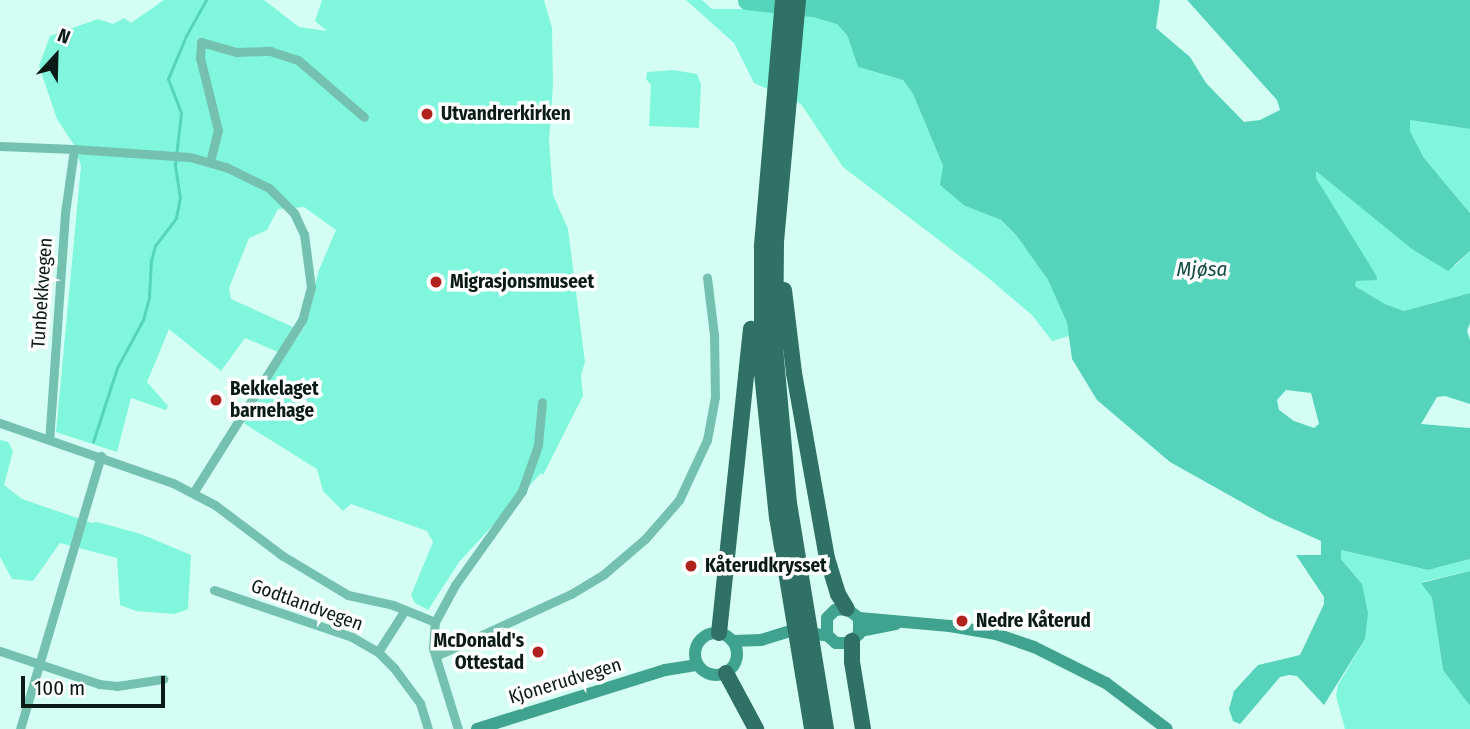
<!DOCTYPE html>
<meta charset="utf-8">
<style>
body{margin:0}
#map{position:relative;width:1470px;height:729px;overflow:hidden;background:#d4fef3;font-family:"Fira Sans Condensed",sans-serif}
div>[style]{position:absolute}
.green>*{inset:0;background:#80f7dd}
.water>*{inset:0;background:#56d4bb}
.stream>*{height:2.5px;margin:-1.25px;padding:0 1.25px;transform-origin:1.25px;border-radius:1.25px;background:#56d4bb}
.river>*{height:18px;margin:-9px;padding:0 9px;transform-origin:9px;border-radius:9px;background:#56d4bb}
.minor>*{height:9px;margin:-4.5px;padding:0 4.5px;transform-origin:4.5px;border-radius:4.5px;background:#75c1b0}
.secondary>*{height:12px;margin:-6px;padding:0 6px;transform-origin:6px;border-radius:6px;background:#40a38f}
.secondary>.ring{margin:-6px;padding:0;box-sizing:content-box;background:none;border:12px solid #40a38f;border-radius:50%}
.motorway>*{height:16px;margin:-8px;padding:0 8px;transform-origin:8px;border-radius:8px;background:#2f7164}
.dots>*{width:19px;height:19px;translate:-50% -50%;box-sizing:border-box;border:4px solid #fff;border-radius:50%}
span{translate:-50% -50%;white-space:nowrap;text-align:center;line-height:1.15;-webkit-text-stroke:7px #fff;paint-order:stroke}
.poi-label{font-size:19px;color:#0a1a17;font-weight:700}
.left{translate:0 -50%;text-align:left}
.right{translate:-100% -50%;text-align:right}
.street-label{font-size:19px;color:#0a1a17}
.water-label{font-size:21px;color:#144b40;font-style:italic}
.north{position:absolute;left:21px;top:21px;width:70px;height:70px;-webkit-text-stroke:5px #fff;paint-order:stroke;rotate:22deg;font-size:19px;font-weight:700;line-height:28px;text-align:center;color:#0a1a17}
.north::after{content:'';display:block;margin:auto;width:24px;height:32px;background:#0a1a17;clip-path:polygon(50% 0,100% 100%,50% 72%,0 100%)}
.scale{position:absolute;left:21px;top:676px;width:144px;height:32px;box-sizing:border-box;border:4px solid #0a1a17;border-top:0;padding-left:9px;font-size:21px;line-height:24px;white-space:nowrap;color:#0a1a17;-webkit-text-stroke:5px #fff;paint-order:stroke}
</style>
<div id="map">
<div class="green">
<div style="clip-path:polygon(164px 0,264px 0,299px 27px,327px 31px,315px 21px,322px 0,544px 0,552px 28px,553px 85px,549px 140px,553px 195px,568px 229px,585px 362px,581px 375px,583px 396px,543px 475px,541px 473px,459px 562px,428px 610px,415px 603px,411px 595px,433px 542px,427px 531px,351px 504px,343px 511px,323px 491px,317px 469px,245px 424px,243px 418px,305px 326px,319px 270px,336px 230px,304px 207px,278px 209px,267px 230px,249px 238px,229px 288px,231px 299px,293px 327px,278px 352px,245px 338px,221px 371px,169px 329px,147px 382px,168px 406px,166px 410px,131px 398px,117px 452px,56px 432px,81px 166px,74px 145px,57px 119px,39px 66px,50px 36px,98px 19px,113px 24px,124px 18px,131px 23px)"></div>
<div style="clip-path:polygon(686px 0,702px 0,712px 9px,746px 9px,747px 0,811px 0,811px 16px,837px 23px,847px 35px,858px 67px,903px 80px,913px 94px,943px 166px,965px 206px,1001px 220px,1016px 235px,1048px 280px,1067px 323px,1069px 336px,1052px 341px,1032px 315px,986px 276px,843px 167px,801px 104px,754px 83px,734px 43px)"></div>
<div style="clip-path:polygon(673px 70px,697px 74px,701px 85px,699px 128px,649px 126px,651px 85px,646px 79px,647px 72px)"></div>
<div style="clip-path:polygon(1410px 120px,1470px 129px,1470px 213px,1424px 158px,1410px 131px)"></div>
<div style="clip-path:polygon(1316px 169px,1455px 266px,1470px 251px,1470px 293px,1404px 311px,1385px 304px,1355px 286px,1344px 227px,1316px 178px)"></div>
<div style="clip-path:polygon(0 440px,8px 442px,13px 451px,4px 485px,22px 499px,92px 523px,97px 522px,141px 534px,191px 555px,188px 609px,175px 614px,136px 611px,120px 605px,117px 558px,60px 543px,33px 581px,12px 579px,0 557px)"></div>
<div style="clip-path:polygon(1341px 550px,1428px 570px,1470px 559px,1470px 571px,1422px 582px,1432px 598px,1443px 670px,1470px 706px,1470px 729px,1345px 729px,1336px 696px,1338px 685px,1365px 639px,1362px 584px,1341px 559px)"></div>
</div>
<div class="water">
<div style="clip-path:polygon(evenodd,812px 0,1160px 0,1156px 28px,1190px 57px,1206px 83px,1244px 122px,1260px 120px,1280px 110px,1277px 100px,1187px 0,1470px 0,1470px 129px,1410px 120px,1410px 131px,1424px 158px,1470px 213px,1470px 251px,1448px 271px,1412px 249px,1316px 171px,1316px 178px,1376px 275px,1377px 280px,1356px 281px,1355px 286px,1385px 304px,1404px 311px,1470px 293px,1470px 323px,1467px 331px,1470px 340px,1470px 404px,1445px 396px,1437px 397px,1421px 424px,1470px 428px,1470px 559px,1428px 570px,1341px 550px,1341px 559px,1362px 584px,1368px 613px,1365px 639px,1324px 705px,1297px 676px,1289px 675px,1280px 677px,1240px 724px,1233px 721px,1229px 709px,1234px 691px,1258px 665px,1300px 655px,1324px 604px,1324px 597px,1296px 555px,1321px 555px,1321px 541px,1270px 518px,1170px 462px,1097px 400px,1072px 359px,1067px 323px,1048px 280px,1016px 235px,1001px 220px,965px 206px,940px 185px,943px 166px,913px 94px,903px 80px,858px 67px,847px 35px,837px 24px,810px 16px,812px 0,1286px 390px,1311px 393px,1319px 424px,1314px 428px,1294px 421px,1279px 410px,1277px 400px,1286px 390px)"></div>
<div style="clip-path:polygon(1470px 571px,1470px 706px,1443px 670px,1432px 598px,1421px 583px)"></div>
</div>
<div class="stream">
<div style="left:93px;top:442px;width:78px;rotate:-72deg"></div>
<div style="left:117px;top:368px;width:55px;rotate:-61.6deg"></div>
<div style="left:143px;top:320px;width:24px;rotate:-75deg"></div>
<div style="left:149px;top:297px;width:36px;rotate:-87deg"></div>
<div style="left:151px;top:261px;width:16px;rotate:-75deg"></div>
<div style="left:155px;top:246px;width:35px;rotate:-53deg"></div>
<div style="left:176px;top:218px;width:20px;rotate:-79deg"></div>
<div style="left:180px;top:198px;width:33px;rotate:-99deg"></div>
<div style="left:175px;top:165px;width:52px;rotate:-83.4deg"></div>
<div style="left:181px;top:113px;width:36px;rotate:-111deg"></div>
<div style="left:168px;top:79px;width:47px;rotate:-67.3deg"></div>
<div style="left:186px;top:36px;width:41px;rotate:-60.9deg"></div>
</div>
<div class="river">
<div style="left:747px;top:1px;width:64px;rotate:6.2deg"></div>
</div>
<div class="minor">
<div style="left:0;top:146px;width:74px;rotate:2.3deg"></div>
<div style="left:74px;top:149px;width:65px;rotate:98deg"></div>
<div style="left:65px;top:213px;width:227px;rotate:94deg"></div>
<div style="left:74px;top:149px;width:116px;rotate:3.9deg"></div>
<div style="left:190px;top:157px;width:37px;rotate:16deg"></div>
<div style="left:226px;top:167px;width:48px;rotate:26deg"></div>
<div style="left:269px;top:188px;width:35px;rotate:45deg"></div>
<div style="left:294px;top:213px;width:23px;rotate:65deg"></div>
<div style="left:304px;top:234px;width:53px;rotate:82.5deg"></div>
<div style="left:311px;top:287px;width:34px;rotate:105deg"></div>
<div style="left:302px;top:320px;width:204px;rotate:122.2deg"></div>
<div style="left:210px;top:162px;width:33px;rotate:-76deg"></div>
<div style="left:218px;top:130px;width:74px;rotate:-104deg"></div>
<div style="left:200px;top:58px;width:16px;rotate:-86deg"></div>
<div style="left:201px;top:42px;width:37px;rotate:16deg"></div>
<div style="left:237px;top:52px;width:33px;rotate:-2deg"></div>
<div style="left:270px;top:51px;width:29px;rotate:18deg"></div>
<div style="left:298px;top:60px;width:87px;rotate:40.8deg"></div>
<div style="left:0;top:423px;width:183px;rotate:19.1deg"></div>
<div style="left:173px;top:483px;width:47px;rotate:27.6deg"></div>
<div style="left:215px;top:505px;width:85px;rotate:36.9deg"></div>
<div style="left:283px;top:556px;width:76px;rotate:31deg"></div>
<div style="left:348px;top:595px;width:46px;rotate:12.5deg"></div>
<div style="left:393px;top:605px;width:45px;rotate:22deg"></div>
<div style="left:214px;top:590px;width:146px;rotate:18.8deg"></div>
<div style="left:352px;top:637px;width:30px;rotate:30deg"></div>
<div style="left:378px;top:652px;width:23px;rotate:45deg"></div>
<div style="left:394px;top:668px;width:44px;rotate:53.4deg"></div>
<div style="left:420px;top:703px;width:27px;rotate:73deg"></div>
<div style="left:0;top:651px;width:104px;rotate:18.4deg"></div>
<div style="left:99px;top:684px;width:18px;rotate:6deg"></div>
<div style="left:117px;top:686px;width:47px;rotate:-8.7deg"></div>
<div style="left:378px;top:652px;width:50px;rotate:-57.3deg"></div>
<div style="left:436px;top:656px;width:149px;rotate:-24.7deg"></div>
<div style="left:571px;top:594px;width:39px;rotate:-31deg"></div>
<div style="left:604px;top:574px;width:54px;rotate:-40.5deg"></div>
<div style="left:645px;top:539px;width:52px;rotate:-48.9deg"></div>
<div style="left:679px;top:500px;width:66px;rotate:-65deg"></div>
<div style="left:707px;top:440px;width:44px;rotate:-79.5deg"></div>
<div style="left:715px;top:397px;width:62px;rotate:-90.9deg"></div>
<div style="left:714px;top:335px;width:58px;rotate:-96.9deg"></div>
<div style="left:20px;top:729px;width:285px;rotate:-73.5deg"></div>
<div style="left:458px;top:729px;width:85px;rotate:-107.2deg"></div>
<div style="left:433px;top:648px;width:26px;rotate:-86deg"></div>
<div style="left:435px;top:622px;width:42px;rotate:-61.6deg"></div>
<div style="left:455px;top:585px;width:115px;rotate:-54.5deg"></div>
<div style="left:522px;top:491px;width:49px;rotate:-70.8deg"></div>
<div style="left:538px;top:445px;width:43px;rotate:-84.7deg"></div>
</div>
<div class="secondary">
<div style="left:859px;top:618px;width:91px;rotate:5deg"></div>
<div style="left:950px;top:626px;width:47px;rotate:9.9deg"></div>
<div style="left:996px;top:634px;width:40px;rotate:18.9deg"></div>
<div style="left:1034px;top:647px;width:80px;rotate:26.6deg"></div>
<div style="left:1106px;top:683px;width:76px;rotate:37deg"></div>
<div style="left:860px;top:631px;width:36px;rotate:-11deg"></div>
<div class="ring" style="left:695px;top:633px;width:30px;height:30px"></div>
<div style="left:802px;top:633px;width:25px;rotate:5deg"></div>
<div style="left:827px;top:635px;width:12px;rotate:42deg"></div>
<div style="left:836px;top:643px;width:13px"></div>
<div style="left:849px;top:643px;width:13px;rotate:-42deg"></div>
<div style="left:859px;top:634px;width:16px;rotate:-90deg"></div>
<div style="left:859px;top:618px;width:15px;rotate:-143deg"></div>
<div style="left:847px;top:609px;width:12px;rotate:175deg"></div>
<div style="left:835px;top:610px;width:11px;rotate:135deg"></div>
<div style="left:827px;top:618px;width:17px;rotate:90deg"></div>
<div style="left:733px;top:641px;width:28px;rotate:-2deg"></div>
<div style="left:761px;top:640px;width:44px;rotate:-17.2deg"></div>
<div style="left:477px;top:729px;width:197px;rotate:-17.4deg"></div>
<div style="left:665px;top:670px;width:33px;rotate:-9deg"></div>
</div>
<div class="motorway">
<div style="left:783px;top:0;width:248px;rotate:94.9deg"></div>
<div style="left:762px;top:247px;width:126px;rotate:90deg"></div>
<div style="left:762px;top:373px;width:145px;rotate:84.1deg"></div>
<div style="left:777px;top:517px;width:215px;rotate:80.6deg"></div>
<div style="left:798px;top:0;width:243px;rotate:95.2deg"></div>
<div style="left:776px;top:242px;width:105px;rotate:90.5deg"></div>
<div style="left:775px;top:347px;width:157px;rotate:84.9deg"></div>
<div style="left:789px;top:503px;width:229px;rotate:80.7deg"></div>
<div style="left:784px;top:290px;width:84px;rotate:83.1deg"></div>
<div style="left:794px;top:373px;width:188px;rotate:79.9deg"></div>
<div style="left:827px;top:558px;width:38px;rotate:73deg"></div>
<div style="left:838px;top:594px;width:17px;rotate:59deg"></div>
<div style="left:719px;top:633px;width:306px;rotate:-84deg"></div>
<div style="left:852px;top:641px;width:21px;rotate:90deg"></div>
<div style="left:852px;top:662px;width:68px;rotate:80.7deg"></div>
<div style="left:726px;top:673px;width:64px;rotate:61.8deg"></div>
</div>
<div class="dots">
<div style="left:427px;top:114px;background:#b1211d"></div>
<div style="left:436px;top:282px;background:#b1211d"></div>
<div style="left:216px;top:400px;background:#b1211d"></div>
<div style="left:691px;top:566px;background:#b1211d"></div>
<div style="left:962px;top:621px;background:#b1211d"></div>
<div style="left:538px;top:652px;background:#b1211d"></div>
</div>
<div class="poi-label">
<span class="left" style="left:441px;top:114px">Utvandrerkirken</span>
<span class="left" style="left:450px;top:282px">Migrasjonsmuseet</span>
<span class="left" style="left:230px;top:400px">Bekkelaget<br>barnehage</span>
<span class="left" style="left:705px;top:566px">Kåterudkrysset</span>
<span class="left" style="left:976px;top:621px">Nedre Kåterud</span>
<span class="right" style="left:524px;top:652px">McDonald's<br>Ottestad</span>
</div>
<div class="street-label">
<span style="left:42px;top:293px;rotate:-86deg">Tunbekkvegen</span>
<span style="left:307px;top:605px;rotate:20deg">Godtlandvegen</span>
<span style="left:565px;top:681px;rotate:-17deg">Kjonerudvegen</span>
</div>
<div class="water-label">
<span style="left:1202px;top:269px">Mjøsa</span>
</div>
<div class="north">N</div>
<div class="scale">100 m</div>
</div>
